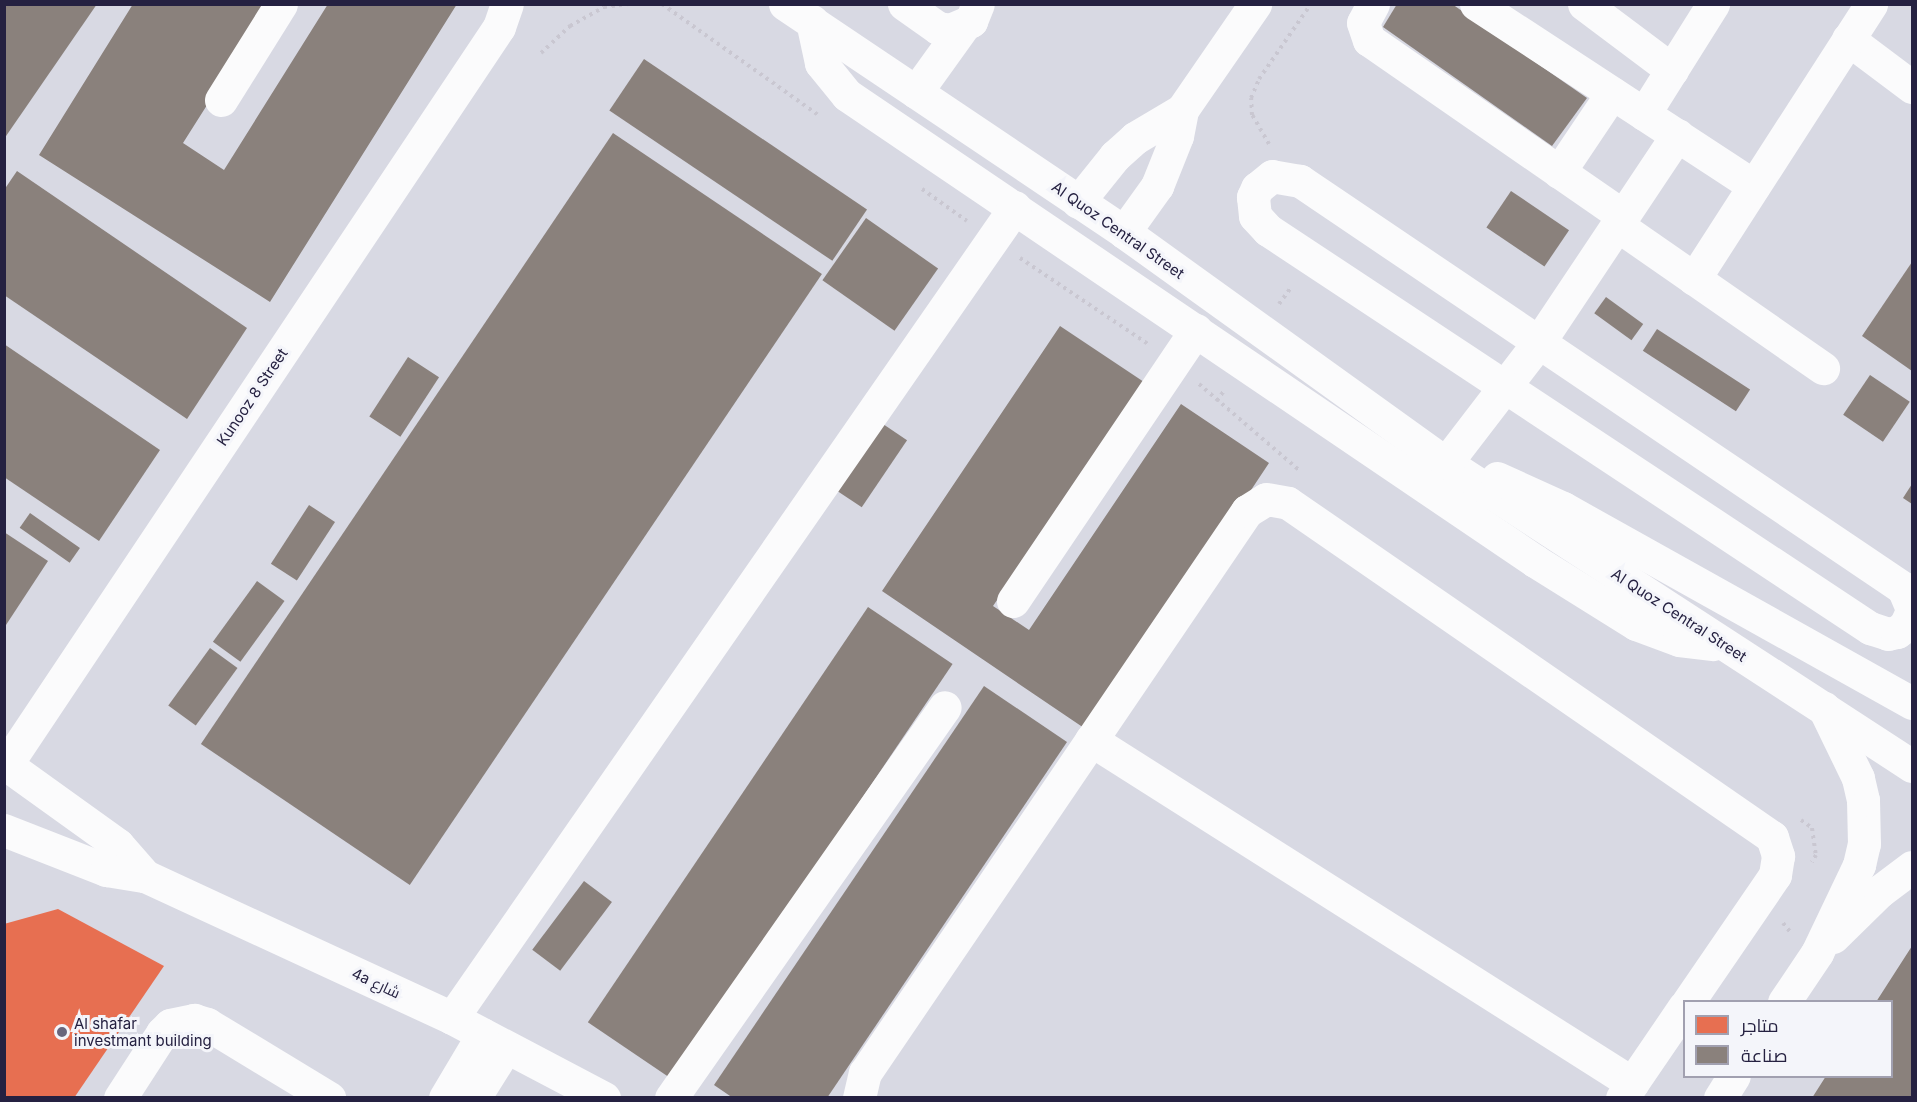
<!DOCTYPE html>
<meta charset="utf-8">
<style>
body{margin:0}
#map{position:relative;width:1917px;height:1102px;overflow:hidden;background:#e6e6eb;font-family:Inter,Cairo,sans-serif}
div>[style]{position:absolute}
.built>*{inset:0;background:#d8d9e3}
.shops>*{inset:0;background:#e76f51}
.industry>*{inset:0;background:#8a817c;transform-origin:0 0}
.path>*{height:4px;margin-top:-2px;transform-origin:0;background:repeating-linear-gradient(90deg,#c9c7d1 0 3px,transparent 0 7.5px)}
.minor>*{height:33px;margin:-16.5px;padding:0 16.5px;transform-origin:16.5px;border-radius:16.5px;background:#fbfbfc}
.dots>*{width:16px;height:16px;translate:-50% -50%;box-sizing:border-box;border:3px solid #f4f5fa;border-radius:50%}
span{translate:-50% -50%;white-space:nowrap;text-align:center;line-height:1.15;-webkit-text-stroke:6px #f4f5fa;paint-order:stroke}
.street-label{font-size:15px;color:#252141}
.poi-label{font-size:15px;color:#252141}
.left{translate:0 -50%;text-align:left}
.frame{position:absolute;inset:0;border:6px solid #252141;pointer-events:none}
.legend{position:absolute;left:1683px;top:1000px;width:210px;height:78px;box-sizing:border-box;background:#f4f5fa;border:2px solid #a1a0b0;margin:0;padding:8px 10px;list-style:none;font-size:18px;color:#252141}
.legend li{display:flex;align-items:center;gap:12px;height:30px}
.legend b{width:30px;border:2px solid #a1a0b0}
</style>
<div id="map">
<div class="built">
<div style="clip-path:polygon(evenodd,5px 5px,1912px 5px,1912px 1097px,5px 1098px,5px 5px,1684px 1002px,1892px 1002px,1892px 1076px,1684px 1076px,1684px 1002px)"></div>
</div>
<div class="shops">
<div style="clip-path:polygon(58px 909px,164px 966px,74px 1098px,4px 1098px,4px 924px)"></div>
</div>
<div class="industry">
<div style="clip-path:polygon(4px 4px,97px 4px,4px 139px)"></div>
<div style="clip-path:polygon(133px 4px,271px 4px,183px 143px,224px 170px,328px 4px,457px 4px,270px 302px,39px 155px)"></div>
<div style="clip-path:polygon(1397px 4px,1452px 4px,1587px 98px,1552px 146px,1383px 27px)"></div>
<div style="left:644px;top:59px;width:269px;height:62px;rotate:34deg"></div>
<div style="left:613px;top:133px;width:252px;height:737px;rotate:34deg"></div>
<div style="clip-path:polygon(17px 171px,247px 328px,187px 419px,4px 295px,4px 190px)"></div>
<div style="left:1511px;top:191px;width:70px;height:44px;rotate:34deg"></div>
<div style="left:866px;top:218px;width:88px;height:76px;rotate:35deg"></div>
<div style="clip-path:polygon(1912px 262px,1912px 371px,1862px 336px)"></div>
<div style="left:1606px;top:297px;width:46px;height:20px;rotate:36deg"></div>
<div style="clip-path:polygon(1060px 326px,1144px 382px,993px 606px,1029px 630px,1181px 404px,1269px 463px,1164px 621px,1084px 728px,882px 591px)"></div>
<div style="left:1657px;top:329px;width:111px;height:26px;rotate:33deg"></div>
<div style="clip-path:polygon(4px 344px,160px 450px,99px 541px,4px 477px)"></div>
<div style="left:408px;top:357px;width:37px;height:71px;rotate:33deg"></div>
<div style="left:1870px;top:375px;width:48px;height:48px;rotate:34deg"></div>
<div style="left:883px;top:424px;width:29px;height:81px;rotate:34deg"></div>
<div style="clip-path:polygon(1912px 484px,1912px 504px,1903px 498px)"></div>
<div style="left:309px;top:505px;width:31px;height:70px;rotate:33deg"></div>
<div style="left:30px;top:513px;width:61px;height:18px;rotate:35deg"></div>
<div style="clip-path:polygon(4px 532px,48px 561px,4px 628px)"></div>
<div style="left:257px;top:581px;width:34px;height:75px;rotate:36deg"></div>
<div style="left:868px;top:607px;width:102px;height:501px;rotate:34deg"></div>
<div style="left:210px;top:648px;width:34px;height:71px;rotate:36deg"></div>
<div style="clip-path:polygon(984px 686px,1067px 742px,827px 1098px,733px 1098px,714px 1085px)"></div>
<div style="left:584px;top:881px;width:35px;height:86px;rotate:37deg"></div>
<div style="clip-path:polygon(1912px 946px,1912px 1098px,1812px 1098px,1826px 1076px,1892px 1076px,1892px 1002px,1876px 1002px)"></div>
</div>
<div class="path">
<div style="left:662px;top:4px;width:191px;rotate:35.4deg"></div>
<div style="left:541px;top:53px;width:40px;rotate:-43deg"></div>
<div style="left:570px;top:26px;width:39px;rotate:-29deg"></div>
<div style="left:604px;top:7px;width:25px;rotate:-7deg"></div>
<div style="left:1269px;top:144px;width:34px;rotate:-120deg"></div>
<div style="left:1252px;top:115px;width:17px;rotate:-93deg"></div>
<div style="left:1251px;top:98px;width:21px;rotate:-67deg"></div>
<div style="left:1259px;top:79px;width:91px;rotate:-55.3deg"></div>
<div style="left:922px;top:189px;width:55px;rotate:35.4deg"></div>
<div style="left:1020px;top:258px;width:154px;rotate:33.9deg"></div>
<div style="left:1279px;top:304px;width:22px;rotate:-54deg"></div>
<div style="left:1199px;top:384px;width:133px;rotate:40.7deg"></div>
<div style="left:1217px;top:401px;width:14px;rotate:-56deg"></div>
<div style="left:1801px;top:820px;width:14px;rotate:36deg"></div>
<div style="left:1812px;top:828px;width:27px;rotate:82deg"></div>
<div style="left:1816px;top:855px;width:8px;rotate:120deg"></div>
<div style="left:1783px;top:923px;width:14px;rotate:51deg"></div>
</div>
<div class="minor">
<div style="left:785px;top:4px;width:409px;rotate:33.9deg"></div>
<div style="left:1124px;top:232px;width:396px;rotate:35.7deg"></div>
<div style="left:1446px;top:463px;width:556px;rotate:33.03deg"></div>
<div style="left:904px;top:4px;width:42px;rotate:35.2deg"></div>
<div style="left:938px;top:28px;width:12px;rotate:9deg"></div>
<div style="left:950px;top:30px;width:23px;rotate:-23deg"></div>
<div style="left:971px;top:21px;width:18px;rotate:-68deg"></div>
<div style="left:1373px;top:4px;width:21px;rotate:118deg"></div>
<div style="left:1363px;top:23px;width:18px;rotate:71deg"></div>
<div style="left:1369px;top:40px;width:309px;rotate:34.7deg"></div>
<div style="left:1476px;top:4px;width:332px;rotate:33.2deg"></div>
<div style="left:1584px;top:4px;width:110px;rotate:36.9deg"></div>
<div style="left:812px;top:21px;width:43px;rotate:77.9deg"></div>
<div style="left:821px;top:63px;width:41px;rotate:50.9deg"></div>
<div style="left:847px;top:95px;width:831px;rotate:34.11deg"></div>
<div style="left:1535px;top:561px;width:119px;rotate:32deg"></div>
<div style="left:1636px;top:624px;width:46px;rotate:20.4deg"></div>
<div style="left:1679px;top:640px;width:34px;rotate:7deg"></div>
<div style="left:1848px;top:39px;width:80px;rotate:36.9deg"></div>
<div style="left:916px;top:92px;width:79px;rotate:-54.3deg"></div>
<div style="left:221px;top:100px;width:113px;rotate:-58deg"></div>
<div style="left:1644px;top:114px;width:130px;rotate:-57.9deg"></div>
<div style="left:1559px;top:172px;width:95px;rotate:-56.1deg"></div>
<div style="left:1078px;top:202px;width:59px;rotate:-51.2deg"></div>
<div style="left:1115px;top:156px;width:27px;rotate:-42deg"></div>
<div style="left:1135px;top:138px;width:55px;rotate:-30.8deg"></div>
<div style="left:1617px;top:225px;width:251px;rotate:34.8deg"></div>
<div style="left:1124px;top:232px;width:57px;rotate:-54.3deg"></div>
<div style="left:1157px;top:186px;width:54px;rotate:-68.2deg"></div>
<div style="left:1177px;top:136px;width:26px;rotate:-79deg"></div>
<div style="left:1182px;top:110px;width:129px;rotate:-55.4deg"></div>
<div style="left:1694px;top:279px;width:327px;rotate:-57.2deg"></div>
<div style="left:1446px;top:463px;width:153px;rotate:-52.5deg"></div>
<div style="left:1539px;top:342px;width:249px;rotate:-56.3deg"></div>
<div style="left:1497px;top:478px;width:72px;rotate:24.4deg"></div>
<div style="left:1563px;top:508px;width:400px;rotate:29.2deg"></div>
<div style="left:1013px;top:601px;width:327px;rotate:-56deg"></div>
<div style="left:1912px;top:609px;width:23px;rotate:-113deg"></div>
<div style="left:1903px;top:588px;width:728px;rotate:-145.98deg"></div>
<div style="left:1300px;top:181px;width:28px;rotate:-170deg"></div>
<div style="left:1272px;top:176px;width:19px;rotate:141deg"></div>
<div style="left:1257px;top:188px;width:10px;rotate:114deg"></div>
<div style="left:1253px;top:197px;width:19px;rotate:84deg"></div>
<div style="left:1255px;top:216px;width:19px;rotate:47deg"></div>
<div style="left:1268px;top:230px;width:722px;rotate:33.47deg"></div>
<div style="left:1870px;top:628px;width:19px;rotate:18deg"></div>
<div style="left:1888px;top:634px;width:9px;rotate:-13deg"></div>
<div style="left:1897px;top:632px;width:10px;rotate:-37deg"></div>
<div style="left:1905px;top:626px;width:17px;rotate:-65deg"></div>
<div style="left:1091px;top:740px;width:641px;rotate:32.38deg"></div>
<div style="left:4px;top:763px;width:140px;rotate:35.7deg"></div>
<div style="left:118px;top:845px;width:41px;rotate:48.9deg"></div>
<div style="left:4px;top:768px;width:891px;rotate:-56.26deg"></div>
<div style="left:499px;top:27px;width:24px;rotate:-71deg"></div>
<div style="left:4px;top:830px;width:110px;rotate:21.4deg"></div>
<div style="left:106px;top:870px;width:39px;rotate:9deg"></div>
<div style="left:145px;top:876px;width:338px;rotate:24.8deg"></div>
<div style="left:452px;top:1018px;width:172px;rotate:27.8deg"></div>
<div style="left:1833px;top:937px;width:66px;rotate:-44.4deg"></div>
<div style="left:1880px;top:891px;width:40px;rotate:-37deg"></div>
<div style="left:1784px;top:1002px;width:59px;rotate:-56deg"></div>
<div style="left:1817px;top:953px;width:98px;rotate:-64.5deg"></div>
<div style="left:1859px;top:865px;width:22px;rotate:-77deg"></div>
<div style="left:1864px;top:844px;width:44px;rotate:-91.3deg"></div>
<div style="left:1863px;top:800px;width:23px;rotate:-103deg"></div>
<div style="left:1858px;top:778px;width:78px;rotate:-115.9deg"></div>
<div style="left:452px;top:1018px;width:987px;rotate:-55.23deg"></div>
<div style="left:120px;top:1098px;width:77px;rotate:-57.1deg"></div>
<div style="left:162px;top:1033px;width:11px;rotate:-45deg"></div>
<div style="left:170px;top:1025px;width:25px;rotate:-12deg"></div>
<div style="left:194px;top:1020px;width:14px;rotate:17deg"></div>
<div style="left:207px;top:1024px;width:143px;rotate:31.2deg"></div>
<div style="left:445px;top:1098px;width:74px;rotate:-59.3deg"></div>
<div style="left:474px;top:1098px;width:60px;rotate:-57.9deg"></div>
<div style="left:671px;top:1098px;width:477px;rotate:-55deg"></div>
<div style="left:859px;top:1098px;width:26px;rotate:-77deg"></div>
<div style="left:865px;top:1073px;width:680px;rotate:-55.8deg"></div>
<div style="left:1247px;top:511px;width:22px;rotate:-32deg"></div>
<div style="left:1266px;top:499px;width:22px;rotate:10deg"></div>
<div style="left:1288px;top:503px;width:588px;rotate:34.61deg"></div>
<div style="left:1772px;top:837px;width:20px;rotate:72deg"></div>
<div style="left:1778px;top:856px;width:19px;rotate:99deg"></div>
<div style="left:1775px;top:875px;width:154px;rotate:124.4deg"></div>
<div style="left:1622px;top:1098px;width:110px;rotate:-55.7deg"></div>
<div style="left:1720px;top:1098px;width:26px;rotate:-58deg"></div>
</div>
<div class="dots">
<div style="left:62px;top:1032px;background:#69667c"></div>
</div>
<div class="street-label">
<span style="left:1118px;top:230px;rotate:35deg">Al Quoz Central Street</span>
<span style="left:252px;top:397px;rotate:-56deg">Kunooz 8 Street</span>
<span style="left:1679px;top:615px;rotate:33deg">Al Quoz Central Street</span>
<span style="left:376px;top:983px;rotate:25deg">4a شارع</span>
</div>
<div class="poi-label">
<span class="left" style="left:74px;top:1032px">Al shafar<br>investmant building</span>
</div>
<div class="frame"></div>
<ul class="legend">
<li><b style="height:16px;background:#e76f51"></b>متاجر</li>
<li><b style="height:16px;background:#8a817c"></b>صناعة</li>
</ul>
</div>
